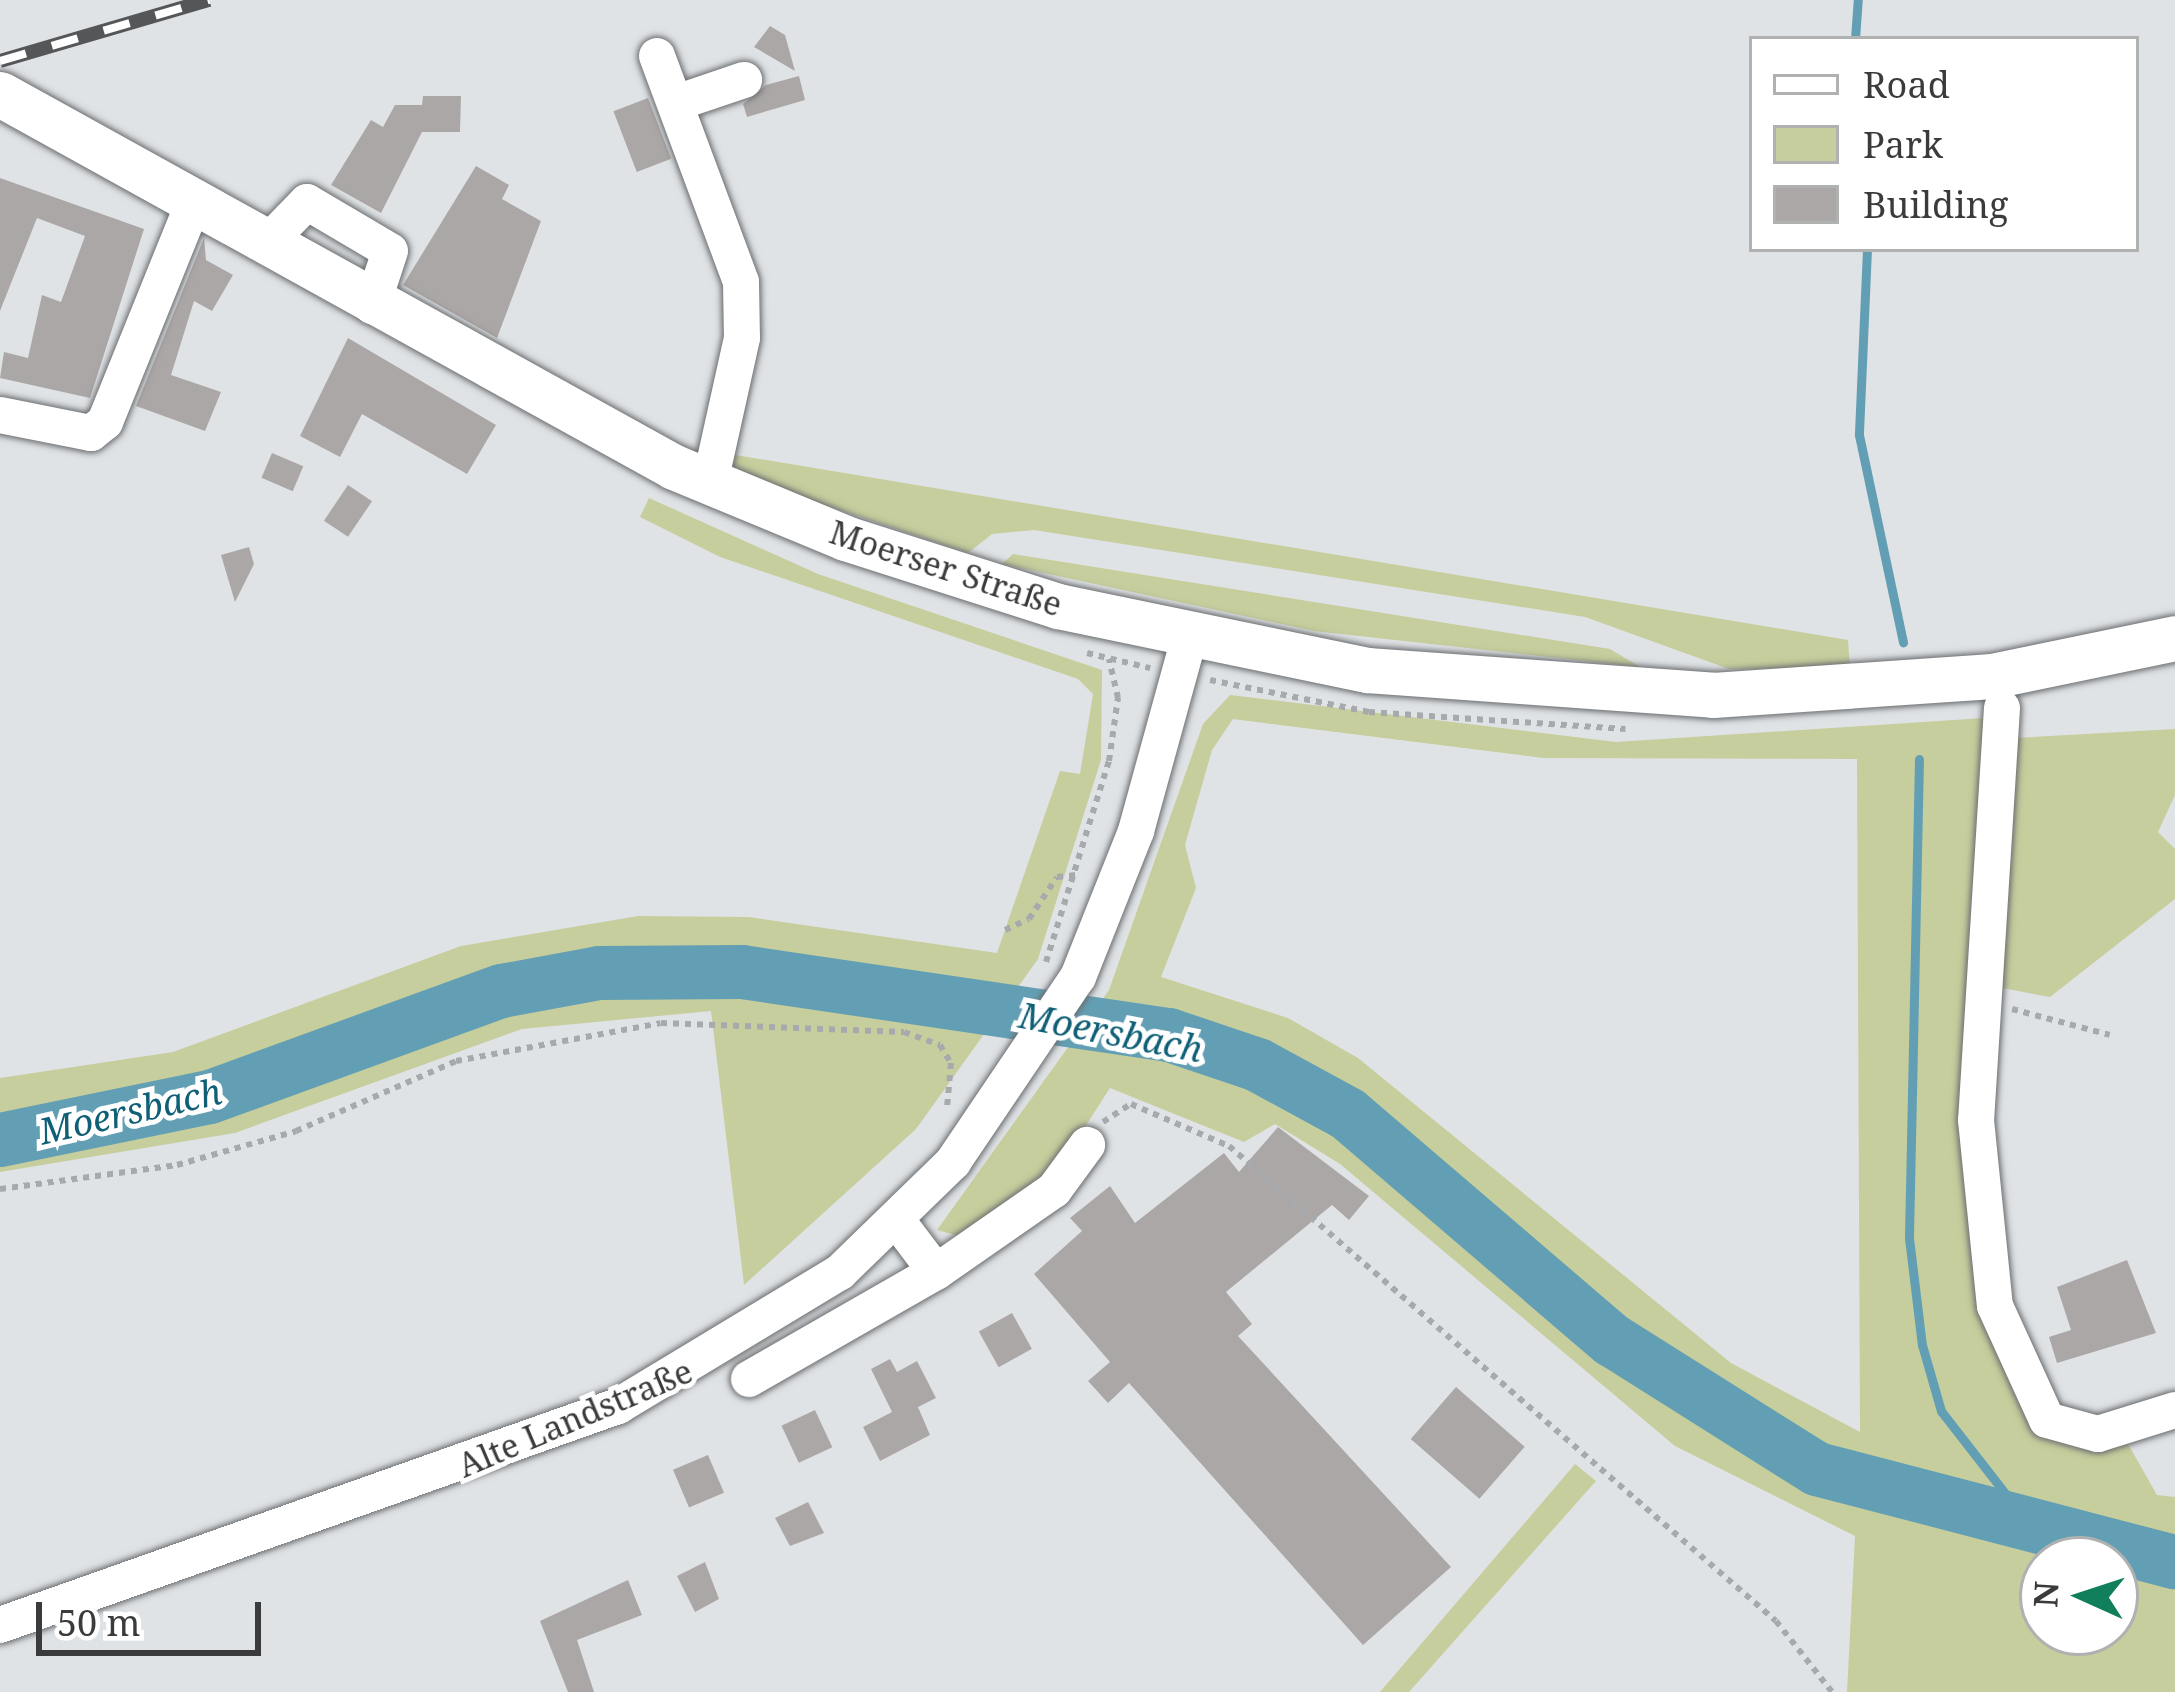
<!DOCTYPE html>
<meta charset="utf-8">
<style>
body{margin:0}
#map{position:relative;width:2175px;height:1692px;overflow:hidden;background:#e0e3e6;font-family:"Noto Serif",serif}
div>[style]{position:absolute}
.green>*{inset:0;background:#c6ce9d}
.stream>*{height:9px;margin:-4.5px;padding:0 4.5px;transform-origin:4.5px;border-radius:4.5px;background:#639fb4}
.river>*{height:54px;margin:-27px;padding:0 27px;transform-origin:27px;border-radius:27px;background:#639fb4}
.building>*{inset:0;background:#aca7a7;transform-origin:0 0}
.path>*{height:6px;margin-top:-3px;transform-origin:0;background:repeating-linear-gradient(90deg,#a7aaac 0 6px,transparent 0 12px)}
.roads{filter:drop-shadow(0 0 3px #6b6e70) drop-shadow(0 0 3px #6b6e70)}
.minor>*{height:36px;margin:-18px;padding:0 18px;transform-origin:18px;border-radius:18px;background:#fff}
.major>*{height:45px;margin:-22.5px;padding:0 22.5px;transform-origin:22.5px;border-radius:22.5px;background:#fff}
.rail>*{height:14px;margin-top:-7px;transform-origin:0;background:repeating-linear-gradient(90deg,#fff 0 27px,#555658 0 54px);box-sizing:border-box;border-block:3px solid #555658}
span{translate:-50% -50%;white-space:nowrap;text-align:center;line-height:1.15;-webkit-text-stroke:10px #fff;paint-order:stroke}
.street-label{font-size:33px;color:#3a3b3c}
.water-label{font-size:36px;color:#0f6076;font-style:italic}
.legend{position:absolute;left:1749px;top:36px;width:390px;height:216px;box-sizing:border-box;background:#fff;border:3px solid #b0b1b1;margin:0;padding:15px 21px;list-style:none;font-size:36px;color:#3a3b3c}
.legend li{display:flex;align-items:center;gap:24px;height:60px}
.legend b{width:60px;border:3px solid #b0b1b1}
.north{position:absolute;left:2019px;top:1536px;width:120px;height:120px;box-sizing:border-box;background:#fff;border:3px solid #b0b1b1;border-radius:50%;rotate:273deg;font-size:33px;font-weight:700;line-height:48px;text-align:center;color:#3a3b3c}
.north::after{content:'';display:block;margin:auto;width:42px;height:54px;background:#117f5b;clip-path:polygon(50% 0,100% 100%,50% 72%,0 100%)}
.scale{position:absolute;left:36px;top:1602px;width:225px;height:54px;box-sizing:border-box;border:6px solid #3a3b3c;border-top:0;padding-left:15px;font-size:36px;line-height:42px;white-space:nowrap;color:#3a3b3c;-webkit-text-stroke:9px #fff;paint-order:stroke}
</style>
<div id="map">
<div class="green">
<div style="clip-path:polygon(730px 454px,1848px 640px,1850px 668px,1729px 669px,1585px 617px,1034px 530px,992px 534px,968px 553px,735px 475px)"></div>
<div style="clip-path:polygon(649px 498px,818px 574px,1102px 670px,1101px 760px,1038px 959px,916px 1129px,744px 1285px,711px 1011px,522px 1029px,235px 1133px,0 1172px,0 1078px,173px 1052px,461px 946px,638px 916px,749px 917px,997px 953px,1060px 771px,1080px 774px,1093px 694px,1078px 679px,720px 557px,640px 517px)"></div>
<div style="clip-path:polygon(1013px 554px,1610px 649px,1640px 667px,1314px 631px,1002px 564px)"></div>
<div style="clip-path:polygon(evenodd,1230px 695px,1616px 742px,1984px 718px,1972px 1095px,2028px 1410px,2124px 1437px,2157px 1495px,2175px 1497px,2175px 1692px,1847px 1692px,1855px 1536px,1675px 1446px,1340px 1164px,1275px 1124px,1244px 1142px,1110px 1088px,1058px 1169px,967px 1238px,937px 1230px,1109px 990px,1203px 724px,1230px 695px,1233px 719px,1543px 758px,1857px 759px,1860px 1432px,1731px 1363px,1358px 1058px,1288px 1018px,1161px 977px,1196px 888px,1185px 845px,1212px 750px,1233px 719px,1230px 695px,2043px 1560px,2115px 1560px,2115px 1632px,2043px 1632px,2043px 1560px)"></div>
<div style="clip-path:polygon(2175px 729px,2175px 795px,2158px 832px,2175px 849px,2175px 899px,2050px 997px,2002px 988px,2014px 738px)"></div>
<div style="clip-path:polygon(1575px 1464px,1596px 1481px,1409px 1692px,1380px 1692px)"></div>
</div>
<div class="stream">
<div style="left:1855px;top:39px;width:39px;rotate:-86deg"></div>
<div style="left:1867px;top:249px;width:186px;rotate:92.5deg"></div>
<div style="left:1859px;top:435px;width:212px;rotate:78deg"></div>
<div style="left:1919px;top:759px;width:479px;rotate:91.2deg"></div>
<div style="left:1909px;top:1238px;width:108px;rotate:83.1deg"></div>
<div style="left:1922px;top:1345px;width:69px;rotate:73.9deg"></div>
<div style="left:1941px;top:1411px;width:148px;rotate:52.1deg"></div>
</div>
<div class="river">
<div style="left:0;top:1140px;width:214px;rotate:-11.6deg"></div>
<div style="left:210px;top:1097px;width:311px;rotate:-20deg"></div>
<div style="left:502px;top:991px;width:99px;rotate:-10.5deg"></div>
<div style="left:599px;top:973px;width:143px;rotate:-0.4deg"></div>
<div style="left:742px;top:972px;width:432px;rotate:8.4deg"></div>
<div style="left:1169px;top:1035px;width:94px;rotate:18.6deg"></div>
<div style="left:1258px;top:1065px;width:102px;rotate:28.6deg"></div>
<div style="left:1348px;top:1114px;width:348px;rotate:40.6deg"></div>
<div style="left:1612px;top:1340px;width:242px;rotate:32.2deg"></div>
<div style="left:1817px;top:1469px;width:370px;rotate:14.6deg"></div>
</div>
<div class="building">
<div style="clip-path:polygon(770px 26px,785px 35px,795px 71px,754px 47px)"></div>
<div style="clip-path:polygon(799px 76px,805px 100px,747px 117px,743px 104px,766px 85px)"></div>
<div style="clip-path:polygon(423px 96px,461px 96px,460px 132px,422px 132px,381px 213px,331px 185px,371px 120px,383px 127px,395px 105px,422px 105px)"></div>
<div style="left:648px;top:98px;width:65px;height:37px;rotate:69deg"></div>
<div style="clip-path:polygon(476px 166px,509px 185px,502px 199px,541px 221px,497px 338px,403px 285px)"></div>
<div style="clip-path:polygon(0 178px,144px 229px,90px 398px,0 378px,4px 352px,28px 358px,42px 295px,61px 302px,85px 236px,37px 218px,0 311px)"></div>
<div style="clip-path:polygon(204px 238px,206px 260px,233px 275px,212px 311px,194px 301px,171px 375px,221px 392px,205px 431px,136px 406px)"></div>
<div style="clip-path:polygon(348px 338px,496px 425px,467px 474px,362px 414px,340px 457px,300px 436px)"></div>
<div style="left:272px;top:453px;width:34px;height:27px;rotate:23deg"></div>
<div style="left:348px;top:485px;width:29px;height:43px;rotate:34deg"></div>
<div style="clip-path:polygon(249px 547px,254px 564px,235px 602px,221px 555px)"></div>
<div style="clip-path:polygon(1278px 1127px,1369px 1196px,1349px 1220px,1332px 1205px,1226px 1292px,1252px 1324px,1238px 1336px,1451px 1567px,1363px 1645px,1129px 1383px,1108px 1403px,1088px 1381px,1110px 1362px,1034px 1274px,1082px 1231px,1070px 1218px,1110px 1186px,1135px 1223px,1224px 1153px,1239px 1172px)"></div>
<div style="clip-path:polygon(2127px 1260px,2156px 1333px,2057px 1363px,2049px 1337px,2071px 1330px,2057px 1287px)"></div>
<div style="left:1012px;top:1313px;width:41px;height:38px;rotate:61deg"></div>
<div style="clip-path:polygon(890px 1359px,897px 1372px,917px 1361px,936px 1398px,918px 1407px,930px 1435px,880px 1461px,863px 1427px,892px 1412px,871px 1369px)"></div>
<div style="left:1456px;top:1387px;width:91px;height:69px;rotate:41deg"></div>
<div style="left:815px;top:1410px;width:41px;height:37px;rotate:65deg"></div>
<div style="left:708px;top:1455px;width:41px;height:38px;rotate:67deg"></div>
<div style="clip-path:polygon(808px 1502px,824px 1533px,790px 1546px,775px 1518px)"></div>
<div style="clip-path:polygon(705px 1562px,719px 1599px,695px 1612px,677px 1576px)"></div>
<div style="clip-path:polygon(628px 1580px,642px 1615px,577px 1640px,594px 1692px,568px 1692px,540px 1621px)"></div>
</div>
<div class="path">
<div style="left:1087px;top:653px;width:65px;rotate:13.4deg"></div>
<div style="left:1210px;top:680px;width:162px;rotate:11.4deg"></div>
<div style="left:1369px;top:712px;width:257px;rotate:3.8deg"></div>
<div style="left:1005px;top:930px;width:26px;rotate:-25deg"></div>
<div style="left:1029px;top:919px;width:50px;rotate:-56.3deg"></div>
<div style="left:1057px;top:877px;width:19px;rotate:-6deg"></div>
<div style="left:1046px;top:962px;width:211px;rotate:-72.6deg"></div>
<div style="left:1109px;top:761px;width:64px;rotate:-81.9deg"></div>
<div style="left:1118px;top:698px;width:40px;rotate:-103deg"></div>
<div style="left:2012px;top:1009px;width:101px;rotate:14.9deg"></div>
<div style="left:1103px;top:1122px;width:33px;rotate:-33deg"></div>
<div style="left:1131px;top:1104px;width:107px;rotate:23.2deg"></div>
<div style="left:1229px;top:1146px;width:724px;rotate:40.97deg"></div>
<div style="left:1776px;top:1621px;width:90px;rotate:51.7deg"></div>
<div style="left:0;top:1189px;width:179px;rotate:-7.7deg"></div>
<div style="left:177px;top:1165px;width:124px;rotate:-15.9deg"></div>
<div style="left:296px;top:1131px;width:175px;rotate:-23.6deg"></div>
<div style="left:456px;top:1061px;width:208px;rotate:-10.5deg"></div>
<div style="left:661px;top:1023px;width:243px;rotate:2.1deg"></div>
<div style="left:904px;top:1032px;width:38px;rotate:20deg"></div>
<div style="left:940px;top:1045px;width:21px;rotate:59deg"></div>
<div style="left:951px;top:1063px;width:45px;rotate:95.1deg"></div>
</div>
<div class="roads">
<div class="minor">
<div style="left:657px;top:56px;width:241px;rotate:69.6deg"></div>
<div style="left:741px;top:282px;width:56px;rotate:89deg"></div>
<div style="left:742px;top:338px;width:148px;rotate:102.5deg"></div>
<div style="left:676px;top:103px;width:72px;rotate:-18.7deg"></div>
<div style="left:265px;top:245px;width:60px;rotate:-45.7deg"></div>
<div style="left:307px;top:202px;width:96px;rotate:30.6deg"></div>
<div style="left:390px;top:251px;width:58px;rotate:108.1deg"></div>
<div style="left:0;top:415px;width:93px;rotate:11.2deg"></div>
<div style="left:91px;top:433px;width:18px;rotate:-38deg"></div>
<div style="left:105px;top:422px;width:235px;rotate:-68deg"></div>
<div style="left:2002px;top:708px;width:413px;rotate:93.6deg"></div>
<div style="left:1976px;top:1120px;width:187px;rotate:84.2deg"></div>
<div style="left:1995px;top:1306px;width:125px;rotate:65.5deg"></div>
<div style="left:2047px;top:1420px;width:53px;rotate:15.4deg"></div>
<div style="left:2098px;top:1434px;width:81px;rotate:-17.3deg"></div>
<div style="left:899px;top:1223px;width:61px;rotate:52.9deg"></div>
<div style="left:936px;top:1272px;width:144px;rotate:-34.8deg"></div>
<div style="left:1054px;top:1190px;width:56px;rotate:-53.7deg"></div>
<div style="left:749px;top:1379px;width:215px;rotate:-29.8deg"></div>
<div style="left:0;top:1625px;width:656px;rotate:-19.51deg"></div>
<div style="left:618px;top:1406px;width:259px;rotate:-31.1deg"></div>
<div style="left:840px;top:1272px;width:158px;rotate:-44.2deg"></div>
<div style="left:953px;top:1162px;width:223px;rotate:-56deg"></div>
<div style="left:1078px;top:977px;width:157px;rotate:-68.3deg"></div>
<div style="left:1136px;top:831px;width:200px;rotate:-74.6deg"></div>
</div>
<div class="major">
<div style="left:0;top:94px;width:770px;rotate:28.96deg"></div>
<div style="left:674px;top:467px;width:185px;rotate:22.5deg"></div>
<div style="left:845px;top:538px;width:224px;rotate:17.7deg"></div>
<div style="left:1058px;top:606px;width:316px;rotate:11.7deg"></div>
<div style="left:1367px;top:670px;width:347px;rotate:4.1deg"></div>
<div style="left:1713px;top:695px;width:280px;rotate:-3.9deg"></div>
<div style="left:1992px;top:676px;width:187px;rotate:-11.7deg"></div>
</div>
</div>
<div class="rail">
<div style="left:0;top:61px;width:218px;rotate:-16.3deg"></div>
</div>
<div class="street-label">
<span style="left:946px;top:568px;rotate:18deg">Moerser Straße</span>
<span style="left:575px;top:1418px;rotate:-23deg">Alte Landstraße</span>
</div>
<div class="water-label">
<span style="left:1111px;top:1032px;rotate:11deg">Moersbach</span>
<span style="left:130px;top:1111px;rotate:-13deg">Moersbach</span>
</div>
<ul class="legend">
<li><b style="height:15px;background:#fff"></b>Road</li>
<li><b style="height:33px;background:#c6ce9d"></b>Park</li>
<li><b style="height:33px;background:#aca7a7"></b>Building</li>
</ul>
<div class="north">N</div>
<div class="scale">50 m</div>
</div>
